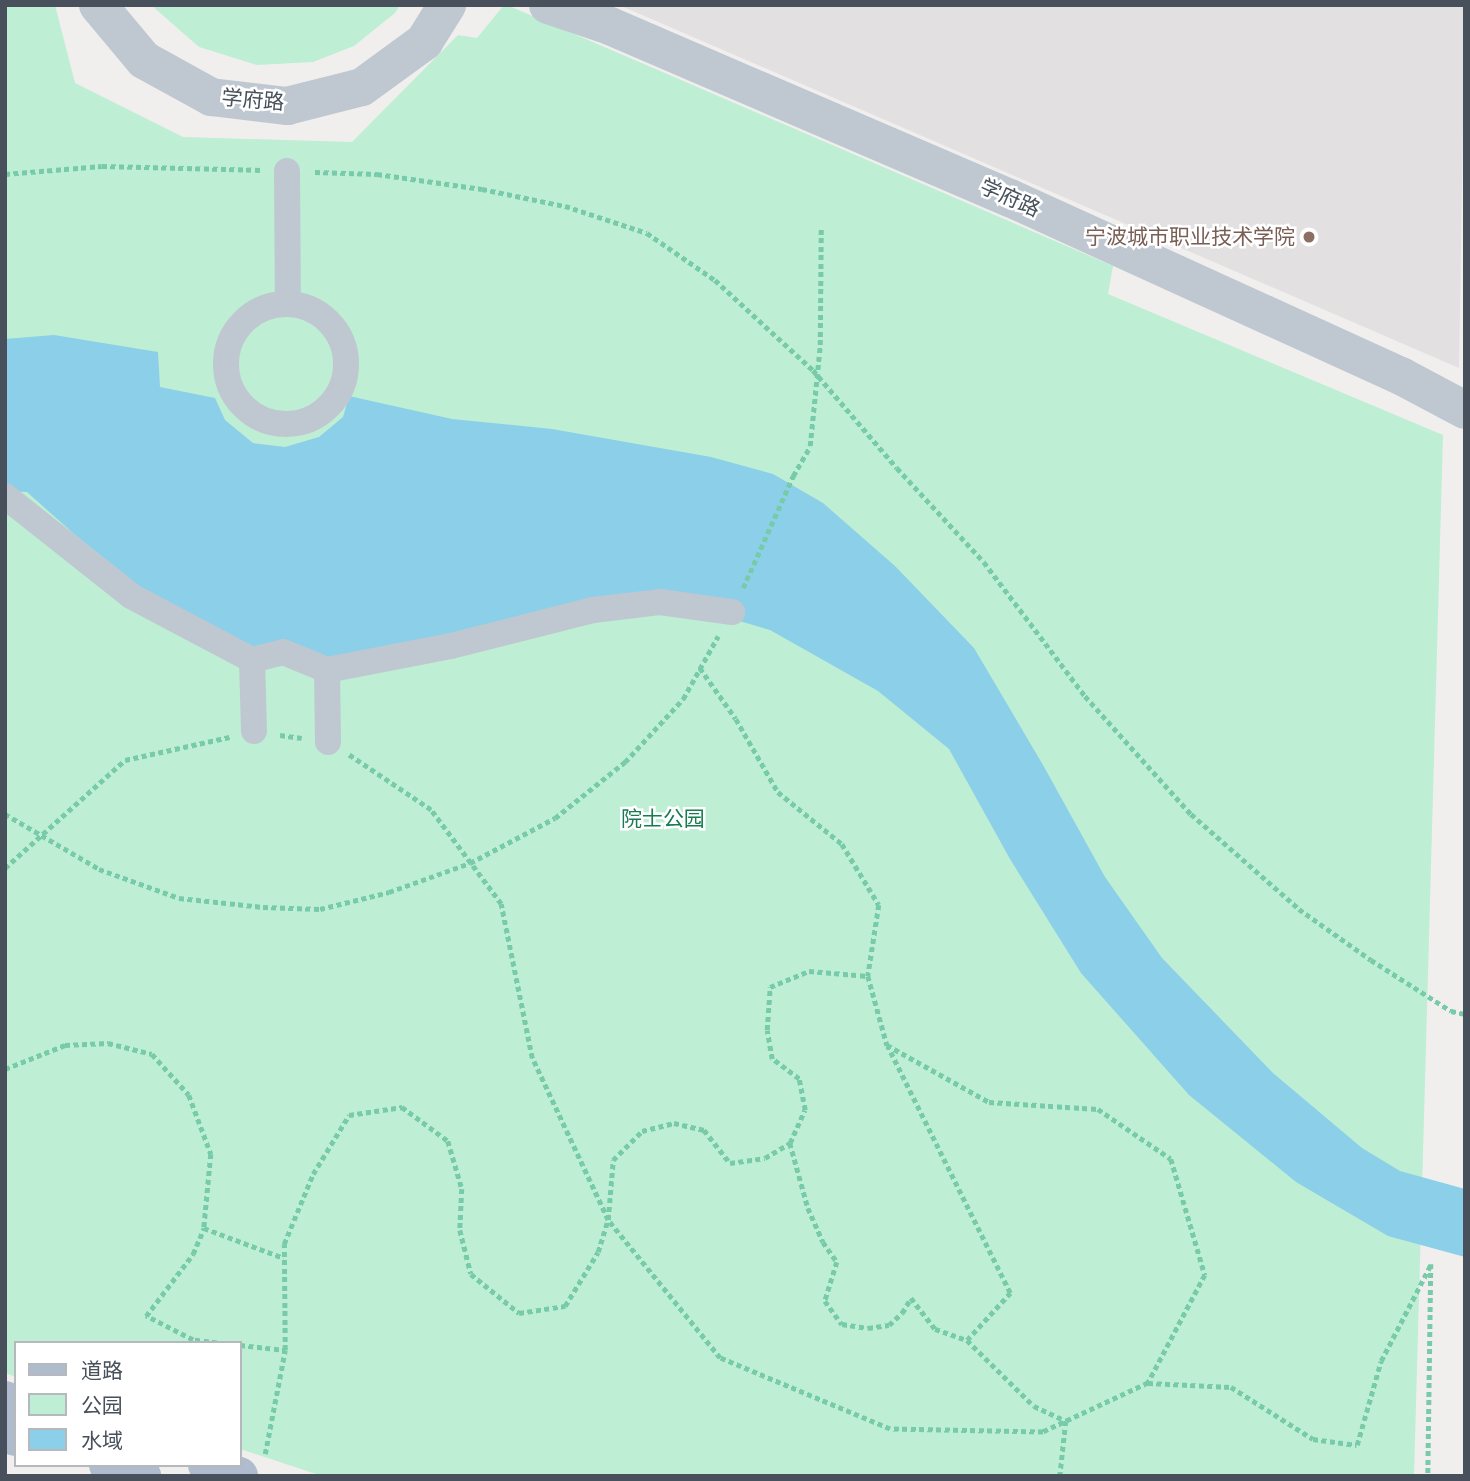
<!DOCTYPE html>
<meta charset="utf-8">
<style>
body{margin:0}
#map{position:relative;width:1470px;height:1481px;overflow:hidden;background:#f1efee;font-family:"Nunito Sans","Noto Sans SC",sans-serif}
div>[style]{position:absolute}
.education>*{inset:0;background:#e2e0e0}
.green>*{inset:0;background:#beeed4}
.water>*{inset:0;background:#8ccfe9}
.path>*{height:4.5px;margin-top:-2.25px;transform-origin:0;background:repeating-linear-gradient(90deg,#77cba8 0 5px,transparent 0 8.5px)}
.pedestrian>*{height:26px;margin:-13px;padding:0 13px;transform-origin:13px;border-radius:13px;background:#bfc8d0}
.pedestrian>.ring{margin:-13px;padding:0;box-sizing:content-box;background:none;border:26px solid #bfc8d0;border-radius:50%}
.tertiary>*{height:38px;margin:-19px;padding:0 19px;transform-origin:19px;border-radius:19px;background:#bfc8d0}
.primary>*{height:38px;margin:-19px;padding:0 19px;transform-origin:19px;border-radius:19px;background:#afbccd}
.dots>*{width:19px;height:19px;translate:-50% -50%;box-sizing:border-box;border:4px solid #fff;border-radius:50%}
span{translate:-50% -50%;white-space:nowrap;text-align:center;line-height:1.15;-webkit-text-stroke:5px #fff;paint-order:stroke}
.street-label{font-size:21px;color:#47505b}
.education-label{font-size:21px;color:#785e54}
.right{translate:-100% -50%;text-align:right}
.park-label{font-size:21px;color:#197b52}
.frame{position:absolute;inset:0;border:7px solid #47505b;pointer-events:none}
.legend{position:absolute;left:14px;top:1341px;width:228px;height:126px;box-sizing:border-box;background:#fff;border:2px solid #b5b9bd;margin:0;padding:9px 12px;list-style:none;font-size:21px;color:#47505b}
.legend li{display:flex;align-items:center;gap:14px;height:35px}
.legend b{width:35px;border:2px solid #b5b9bd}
</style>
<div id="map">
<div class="education">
<div style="clip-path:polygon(619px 5px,1465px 5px,1459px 368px)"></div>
</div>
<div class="green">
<div style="clip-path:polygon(5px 5px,55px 5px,75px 83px,183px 137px,352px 142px,458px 35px,477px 38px,504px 5px,507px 5px,1113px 266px,1108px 294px,1443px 435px,1414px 1476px,322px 1476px,240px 1449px,240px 1343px,16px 1343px,16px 1377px,5px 1373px)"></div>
<div style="clip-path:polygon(151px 5px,400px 5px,395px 13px,354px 46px,313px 62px,257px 65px,199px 47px)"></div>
</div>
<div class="water">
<div style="clip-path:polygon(54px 335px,158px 352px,160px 387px,215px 398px,225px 420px,253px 443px,285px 447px,319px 437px,343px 417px,349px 396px,452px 419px,552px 429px,711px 457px,773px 474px,823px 503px,895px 566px,974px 648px,1043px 765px,1105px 877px,1162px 958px,1273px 1073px,1362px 1148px,1400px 1171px,1465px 1189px,1465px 1257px,1388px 1236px,1296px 1182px,1189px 1095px,1081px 973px,1010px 859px,949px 749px,878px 691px,770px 630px,689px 606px,370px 662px,222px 644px,144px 590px,74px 534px,27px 492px,5px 491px,5px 339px)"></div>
</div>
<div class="path">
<div style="left:315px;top:172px;width:62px;rotate:1.8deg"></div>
<div style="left:377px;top:174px;width:106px;rotate:8.1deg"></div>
<div style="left:482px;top:189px;width:85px;rotate:11.6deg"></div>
<div style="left:565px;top:206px;width:86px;rotate:18.2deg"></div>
<div style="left:647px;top:233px;width:83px;rotate:34.7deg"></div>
<div style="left:715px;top:280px;width:133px;rotate:42.6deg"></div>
<div style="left:813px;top:370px;width:129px;rotate:49.4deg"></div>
<div style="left:897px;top:468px;width:128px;rotate:47.2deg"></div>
<div style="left:984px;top:562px;width:168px;rotate:53deg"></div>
<div style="left:1085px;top:696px;width:159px;rotate:48.1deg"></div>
<div style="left:1191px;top:814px;width:144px;rotate:41.3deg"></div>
<div style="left:1299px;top:909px;width:88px;rotate:35.3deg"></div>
<div style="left:1371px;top:960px;width:95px;rotate:32.5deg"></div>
<div style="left:1451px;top:1011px;width:14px;rotate:12deg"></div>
<div style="left:5px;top:174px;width:97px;rotate:-4.7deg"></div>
<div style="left:102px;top:166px;width:159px;rotate:1.4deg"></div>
<div style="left:743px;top:588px;width:123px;rotate:-65.9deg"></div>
<div style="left:793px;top:476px;width:34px;rotate:-60deg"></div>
<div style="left:810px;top:446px;width:101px;rotate:-84.3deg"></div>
<div style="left:820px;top:345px;width:117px;rotate:-89.5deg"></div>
<div style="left:700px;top:668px;width:62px;rotate:54.8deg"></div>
<div style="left:736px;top:719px;width:84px;rotate:60.1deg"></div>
<div style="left:778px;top:792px;width:82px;rotate:39.1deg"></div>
<div style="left:842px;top:844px;width:71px;rotate:58.8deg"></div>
<div style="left:879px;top:905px;width:72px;rotate:98.8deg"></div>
<div style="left:280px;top:735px;width:22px;rotate:8deg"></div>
<div style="left:5px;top:814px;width:109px;rotate:30.3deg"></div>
<div style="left:99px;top:869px;width:85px;rotate:19.9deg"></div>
<div style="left:179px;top:898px;width:84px;rotate:6.1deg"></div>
<div style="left:263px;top:907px;width:57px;rotate:2deg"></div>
<div style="left:320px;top:909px;width:71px;rotate:-13.8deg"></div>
<div style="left:389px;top:892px;width:86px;rotate:-19.7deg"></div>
<div style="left:470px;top:863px;width:96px;rotate:-27.9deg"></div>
<div style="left:555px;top:818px;width:90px;rotate:-38.7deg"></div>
<div style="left:625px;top:762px;width:86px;rotate:-47.4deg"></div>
<div style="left:683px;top:699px;width:72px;rotate:-60.9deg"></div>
<div style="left:5px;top:868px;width:161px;rotate:-42deg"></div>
<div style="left:125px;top:760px;width:107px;rotate:-12.4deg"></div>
<div style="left:5px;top:1069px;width:65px;rotate:-21.8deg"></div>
<div style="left:65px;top:1045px;width:43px;rotate:-2.7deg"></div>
<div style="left:108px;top:1043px;width:45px;rotate:14deg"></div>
<div style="left:152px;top:1054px;width:55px;rotate:47.9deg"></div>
<div style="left:189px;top:1095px;width:63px;rotate:69.6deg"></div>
<div style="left:211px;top:1154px;width:74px;rotate:95.4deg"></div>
<div style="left:790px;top:1143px;width:67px;rotate:74.5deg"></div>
<div style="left:808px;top:1208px;width:37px;rotate:66deg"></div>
<div style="left:823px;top:1242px;width:24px;rotate:55deg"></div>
<div style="left:837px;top:1262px;width:41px;rotate:107.1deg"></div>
<div style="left:825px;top:1301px;width:29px;rotate:54deg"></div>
<div style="left:842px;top:1324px;width:26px;rotate:9deg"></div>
<div style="left:868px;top:1328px;width:21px;rotate:-8deg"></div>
<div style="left:889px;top:1325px;width:18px;rotate:-43deg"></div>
<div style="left:902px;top:1313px;width:17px;rotate:-59deg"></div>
<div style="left:911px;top:1298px;width:39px;rotate:52deg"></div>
<div style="left:935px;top:1329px;width:34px;rotate:19deg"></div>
<div style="left:967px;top:1340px;width:64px;rotate:-47.5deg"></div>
<div style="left:1010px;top:1293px;width:275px;rotate:-116.4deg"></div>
<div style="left:967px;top:1340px;width:94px;rotate:44.6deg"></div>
<div style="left:1034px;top:1406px;width:35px;rotate:25deg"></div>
<div style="left:1066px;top:1421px;width:55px;rotate:96.2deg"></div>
<div style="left:217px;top:1343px;width:24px;rotate:-173deg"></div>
<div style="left:193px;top:1340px;width:53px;rotate:-152.9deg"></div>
<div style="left:146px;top:1316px;width:78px;rotate:-52.8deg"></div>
<div style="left:193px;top:1254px;width:28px;rotate:-67deg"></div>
<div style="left:204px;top:1228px;width:85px;rotate:20.6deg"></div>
<div style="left:240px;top:1345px;width:45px;rotate:6.3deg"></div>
<div style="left:1148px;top:1383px;width:83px;rotate:2.8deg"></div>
<div style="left:1231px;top:1387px;width:97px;rotate:32.4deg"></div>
<div style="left:1313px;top:1439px;width:44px;rotate:7.8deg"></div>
<div style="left:1357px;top:1445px;width:87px;rotate:-74.1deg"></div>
<div style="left:1381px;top:1361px;width:109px;rotate:-62.7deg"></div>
<div style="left:1431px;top:1264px;width:212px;rotate:90.8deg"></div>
<div style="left:265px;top:1454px;width:106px;rotate:-79.1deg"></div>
<div style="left:285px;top:1350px;width:106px;rotate:-90.5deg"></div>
<div style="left:284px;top:1244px;width:76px;rotate:-67.5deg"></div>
<div style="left:313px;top:1174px;width:69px;rotate:-58.6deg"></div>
<div style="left:349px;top:1115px;width:54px;rotate:-8.6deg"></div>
<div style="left:402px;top:1107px;width:57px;rotate:36.5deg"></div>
<div style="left:448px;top:1141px;width:50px;rotate:73.7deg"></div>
<div style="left:462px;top:1189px;width:41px;rotate:92.8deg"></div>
<div style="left:460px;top:1230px;width:45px;rotate:76deg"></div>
<div style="left:471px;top:1274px;width:62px;rotate:39.1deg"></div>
<div style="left:519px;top:1313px;width:47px;rotate:-8.7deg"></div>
<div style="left:565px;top:1306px;width:63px;rotate:-58.6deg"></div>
<div style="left:598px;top:1252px;width:34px;rotate:-73deg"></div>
<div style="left:608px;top:1220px;width:60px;rotate:-85.2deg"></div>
<div style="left:613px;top:1160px;width:41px;rotate:-45deg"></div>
<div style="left:642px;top:1131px;width:33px;rotate:-14deg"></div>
<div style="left:674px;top:1123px;width:31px;rotate:13deg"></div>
<div style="left:704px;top:1130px;width:42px;rotate:51.8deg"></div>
<div style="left:730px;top:1163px;width:35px;rotate:-8deg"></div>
<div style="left:765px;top:1158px;width:29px;rotate:-31deg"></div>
<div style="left:790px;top:1143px;width:36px;rotate:-66deg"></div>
<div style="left:805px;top:1110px;width:32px;rotate:-101deg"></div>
<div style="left:799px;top:1079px;width:34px;rotate:-143deg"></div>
<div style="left:772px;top:1059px;width:29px;rotate:-100deg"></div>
<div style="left:767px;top:1030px;width:43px;rotate:-86deg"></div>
<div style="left:770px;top:987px;width:42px;rotate:-22.3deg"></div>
<div style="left:809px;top:971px;width:59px;rotate:4.8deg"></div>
<div style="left:868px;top:976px;width:72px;rotate:74.6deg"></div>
<div style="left:887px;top:1045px;width:117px;rotate:29.2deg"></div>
<div style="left:989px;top:1102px;width:109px;rotate:3.7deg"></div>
<div style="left:1098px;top:1109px;width:88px;rotate:34.4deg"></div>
<div style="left:1171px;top:1159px;width:121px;rotate:73.7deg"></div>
<div style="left:1205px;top:1275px;width:122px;rotate:117.8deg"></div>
<div style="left:1148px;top:1383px;width:116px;rotate:155deg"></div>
<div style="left:1043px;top:1432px;width:153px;rotate:-178.9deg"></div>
<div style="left:890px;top:1429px;width:184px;rotate:-157.3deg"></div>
<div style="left:720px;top:1358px;width:178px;rotate:-129.1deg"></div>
<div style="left:608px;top:1220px;width:179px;rotate:-115.1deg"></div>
<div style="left:532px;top:1058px;width:157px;rotate:-101.4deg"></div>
<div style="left:501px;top:904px;width:117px;rotate:-126.7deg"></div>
<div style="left:431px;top:810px;width:99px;rotate:-146.1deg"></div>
</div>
<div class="pedestrian">
<div style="left:287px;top:171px;width:133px;rotate:89.6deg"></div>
<div class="ring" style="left:226px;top:304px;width:94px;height:94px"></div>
<div style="left:5px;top:496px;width:161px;rotate:38.4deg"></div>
<div style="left:131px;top:596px;width:137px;rotate:27.9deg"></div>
<div style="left:252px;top:660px;width:32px;rotate:-14deg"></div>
<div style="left:283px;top:652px;width:48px;rotate:22.2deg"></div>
<div style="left:327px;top:670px;width:126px;rotate:-11deg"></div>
<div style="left:451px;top:646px;width:146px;rotate:-14.2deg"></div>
<div style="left:593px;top:610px;width:67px;rotate:-6.8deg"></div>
<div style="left:660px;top:602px;width:73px;rotate:7.9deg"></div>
<div style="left:252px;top:660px;width:71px;rotate:88.4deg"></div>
<div style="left:327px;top:670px;width:72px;rotate:89.2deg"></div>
</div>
<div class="tertiary">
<div style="left:98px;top:5px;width:72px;rotate:50.1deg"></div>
<div style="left:144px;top:60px;width:77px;rotate:28.9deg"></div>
<div style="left:211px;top:97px;width:77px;rotate:6.8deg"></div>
<div style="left:287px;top:106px;width:77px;rotate:-14.2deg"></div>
<div style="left:362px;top:87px;width:77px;rotate:-36deg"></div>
<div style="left:424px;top:42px;width:44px;rotate:-58.1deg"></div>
<div style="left:548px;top:5px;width:65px;rotate:18.7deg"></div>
<div style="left:610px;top:26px;width:435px;rotate:23.3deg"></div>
<div style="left:1010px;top:198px;width:430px;rotate:24.5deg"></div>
<div style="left:1401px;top:376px;width:72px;rotate:28deg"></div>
</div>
<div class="primary">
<div style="left:5px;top:1400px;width:12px;rotate:20deg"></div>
<div style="left:5px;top:1434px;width:11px;rotate:15deg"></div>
<div style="left:108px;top:1465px;width:36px;rotate:18deg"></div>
<div style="left:207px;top:1465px;width:34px;rotate:19deg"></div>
</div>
<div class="dots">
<div style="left:1309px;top:237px;background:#8d6e63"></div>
</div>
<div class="street-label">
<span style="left:253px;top:100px;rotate:5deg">学府路</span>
<span style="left:1010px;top:198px;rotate:24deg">学府路</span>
</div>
<div class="education-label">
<span class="right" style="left:1295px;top:237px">宁波城市职业技术学院</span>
</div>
<div class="park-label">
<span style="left:663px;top:819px">院士公园</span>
</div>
<div class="frame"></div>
<ul class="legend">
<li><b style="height:9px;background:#afbccd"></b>道路</li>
<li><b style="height:19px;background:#beeed4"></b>公园</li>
<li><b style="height:19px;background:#8ccfe9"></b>水域</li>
</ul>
</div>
